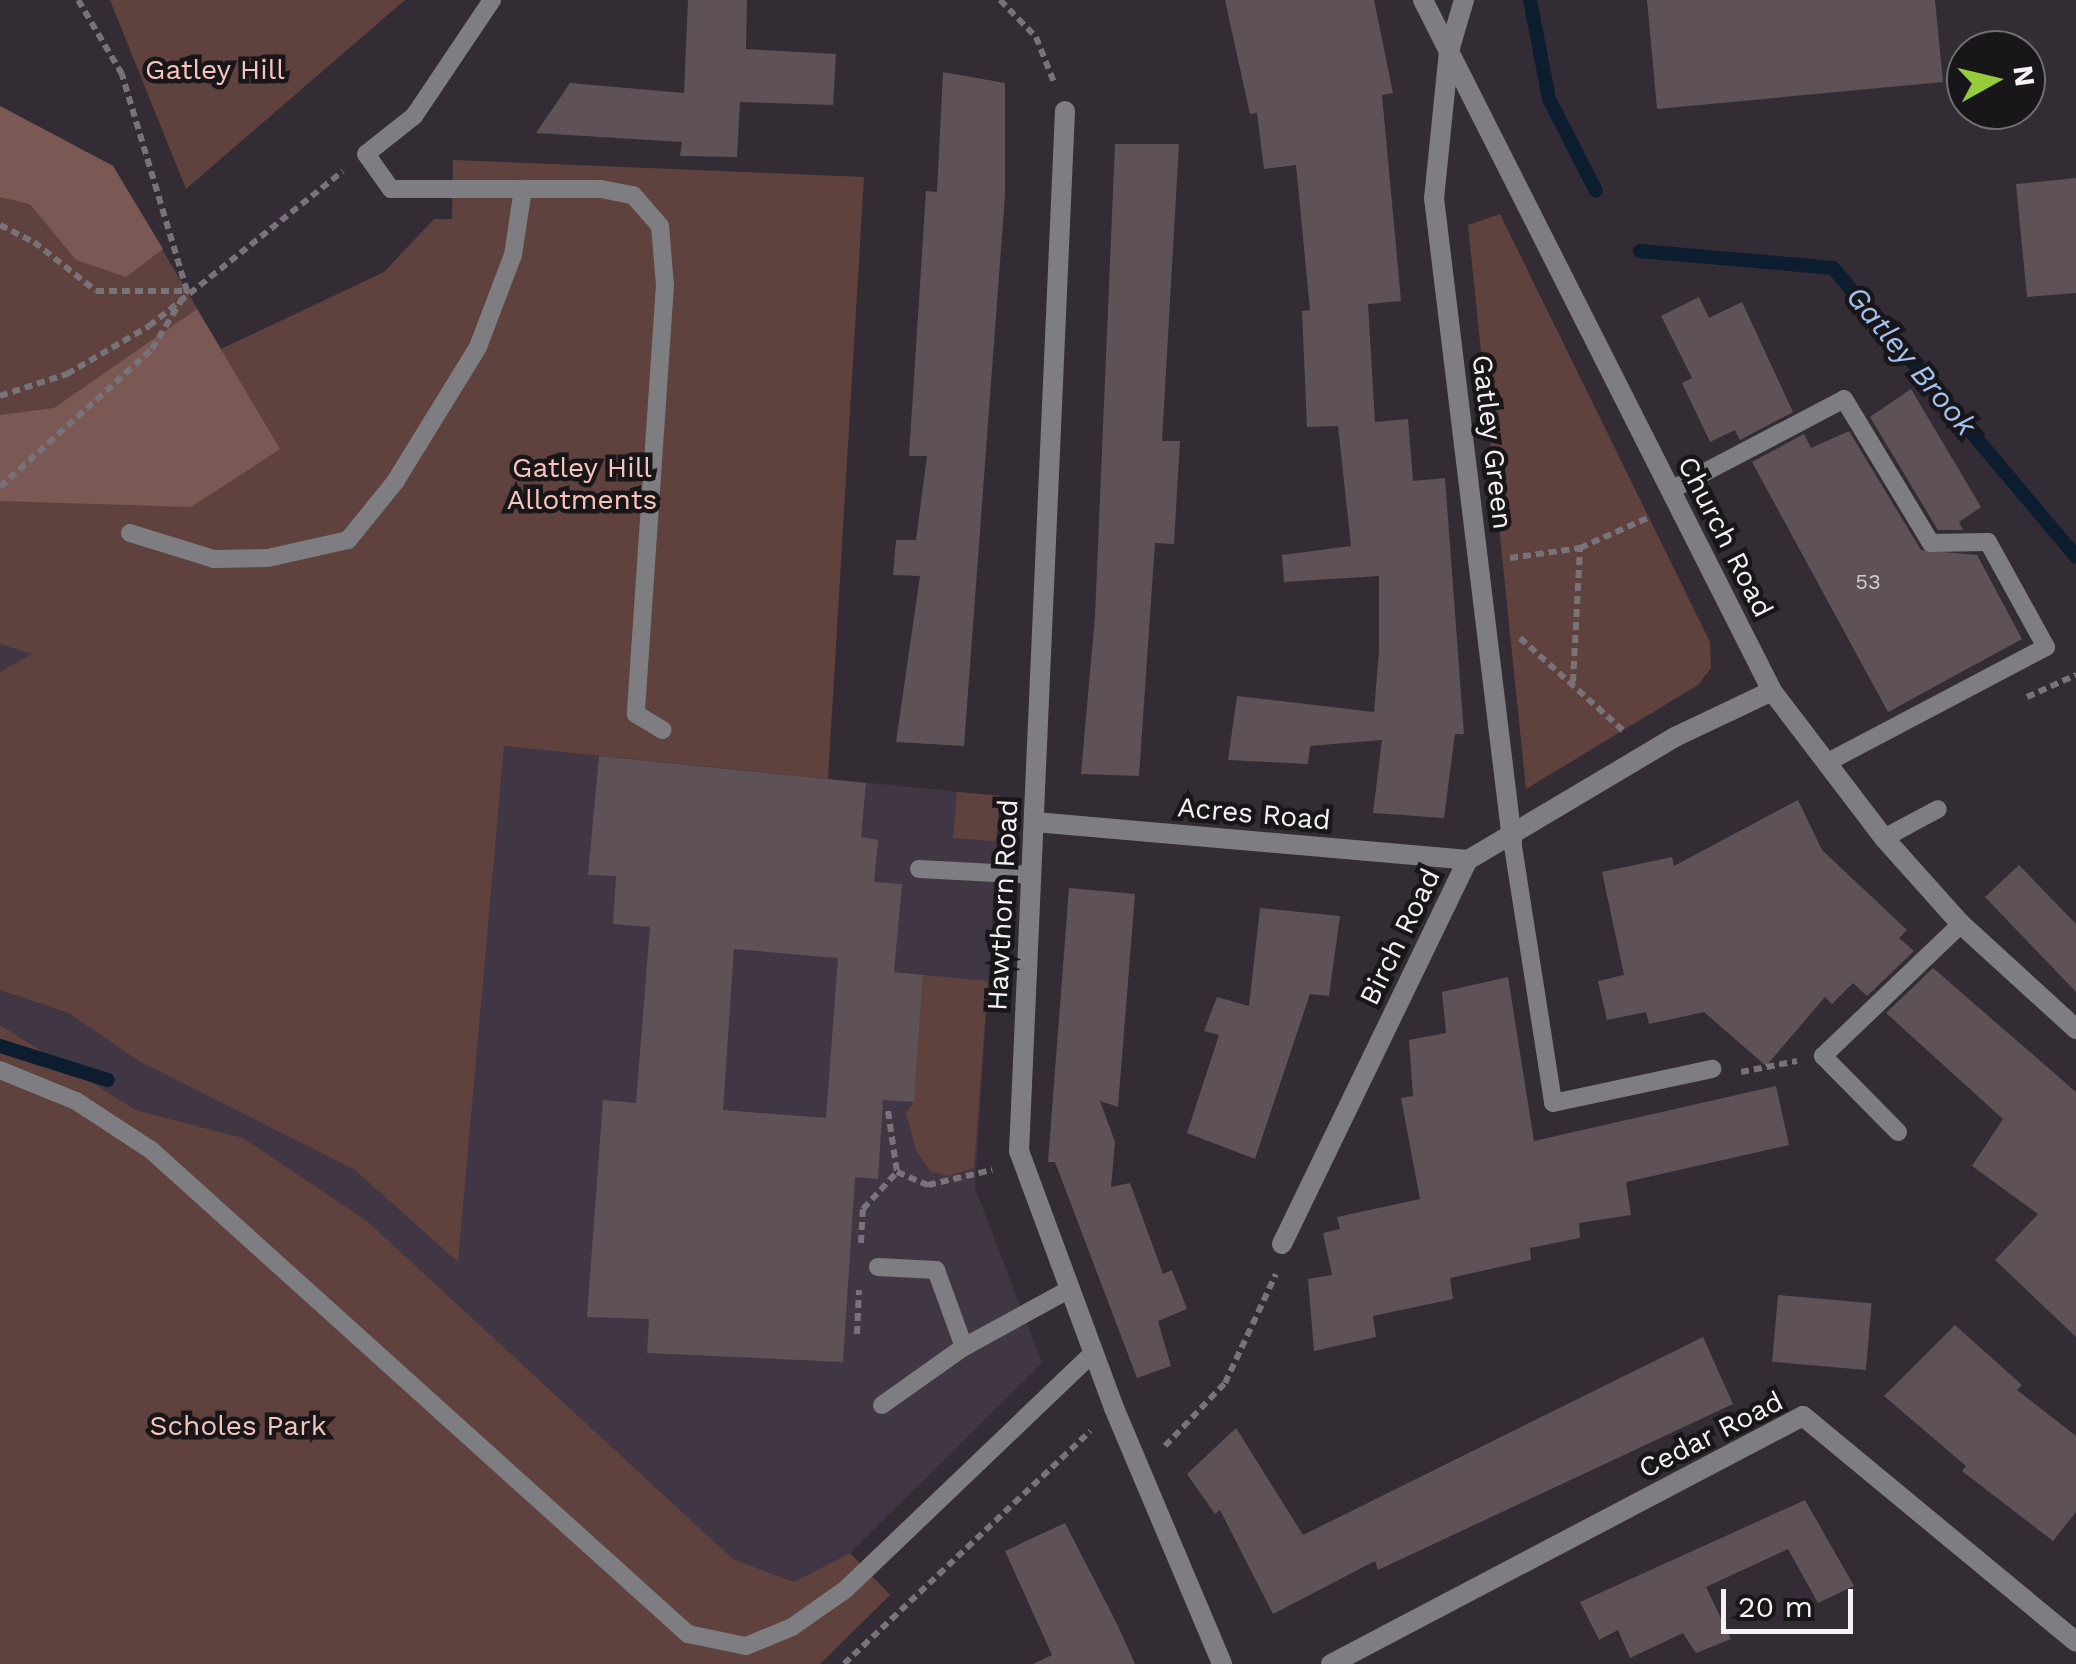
<!DOCTYPE html>
<style>
body{margin:0}
#map{position:relative;width:2076px;height:1664px;overflow:hidden;background:#332c34;font-family:"Work Sans",sans-serif}
div>[style]{position:absolute}
.built>*{inset:0;background:#413643}
.green>*{inset:0;background:#5f423d;transform-origin:0 0}
.forest>*{inset:0;background:#7a5954}
.stream>*{height:14px;margin:-7px;padding:0 7px;transform-origin:7px;border-radius:7px;background:#0d1d30}
.building>*{inset:0;background:#5e5256;transform-origin:0 0}
.path>*{height:6px;margin-top:-3px;transform-origin:0;background:repeating-linear-gradient(90deg,#787279 0 8px,transparent 0 13px)}
.service>*{height:18px;margin:-9px;padding:0 9px;transform-origin:9px;border-radius:9px;background:#7e7d82}
.minor>*{height:20px;margin:-10px;padding:0 10px;transform-origin:10px;border-radius:10px;background:#7e7d82}
.tertiary>*{height:20px;margin:-10px;padding:0 10px;transform-origin:10px;border-radius:10px;background:#7e7d82}
span{translate:-50% -50%;white-space:nowrap;text-align:center;line-height:1.15;-webkit-text-stroke:9px #191619;paint-order:stroke}
.number-label{font-size:22px;color:#d0c9ce}
.number-label span{-webkit-text-stroke-width:0}
.park-label{font-size:28px;color:#f8c5bd}
.street-label{font-size:28px;color:#f6f1f6}
.water-label{font-size:30px;color:#a1c3f1;font-style:italic}
.north{position:absolute;left:1946px;top:30px;width:100px;height:100px;box-sizing:border-box;background:#191619;border:2px solid #716e71;border-radius:50%;rotate:82deg;font-size:28px;font-weight:700;line-height:40px;text-align:center;color:#f6f1f6}
.north::after{content:'';display:block;margin:auto;width:35px;height:45px;background:#96cc3a;clip-path:polygon(50% 0,100% 100%,50% 72%,0 100%)}
.scale{position:absolute;left:1721px;top:1589px;width:132px;height:45px;box-sizing:border-box;border:5px solid #f6f1f6;border-top:0;padding-left:12px;font-size:30px;line-height:35px;white-space:nowrap;color:#f6f1f6;-webkit-text-stroke:8px #191619;paint-order:stroke}
</style>
<div id="map">
<div class="built">
<div style="clip-path:polygon(0 644px,254px 721px,1000px 796px,975px 1188px,1042px 1363px,850px 1553px,794px 1582px,733px 1559px,367px 1221px,243px 1138px,136px 1110px,0 1025px)"></div>
</div>
<div class="green">
<div style="clip-path:polygon(110px 0,405px 0,186px 189px)"></div>
<div style="clip-path:polygon(0 106px,113px 166px,221px 349px,384px 272px,434px 219px,452px 219px,453px 160px,864px 177px,828px 779px,504px 746px,458px 1262px,355px 1170px,139px 1061px,69px 1013px,0 990px,0 672px,32px 654px,0 644px)"></div>
<div style="clip-path:polygon(1500px 214px,1710px 642px,1711px 668px,1698px 685px,1526px 789px,1468px 225px)"></div>
<div style="left:957px;top:792px;width:43px;height:46px;rotate:5deg"></div>
<div style="clip-path:polygon(923px 975px,988px 981px,974px 1168px,947px 1176px,930px 1171px,916px 1150px,906px 1113px,914px 1101px)"></div>
<div style="clip-path:polygon(0 1025px,136px 1110px,243px 1138px,367px 1221px,733px 1559px,794px 1582px,850px 1553px,890px 1595px,820px 1664px,0 1664px)"></div>
</div>
<div class="forest">
<div style="clip-path:polygon(0 106px,113px 166px,163px 249px,126px 277px,76px 260px,30px 204px,0 197px)"></div>
<div style="clip-path:polygon(197px 309px,280px 449px,191px 507px,0 501px,0 415px,54px 408px)"></div>
</div>
<div class="stream">
<div style="left:1530px;top:0;width:101px;rotate:79.1deg"></div>
<div style="left:1549px;top:99px;width:103px;rotate:62.9deg"></div>
<div style="left:1640px;top:251px;width:194px;rotate:5deg"></div>
<div style="left:1833px;top:268px;width:378px;rotate:49.9deg"></div>
<div style="left:0;top:1046px;width:113px;rotate:17.5deg"></div>
</div>
<div class="building">
<div style="clip-path:polygon(688px 0,747px 0,746px 49px,836px 54px,833px 105px,740px 102px,737px 157px,680px 156px,682px 142px,536px 133px,570px 83px,684px 93px)"></div>
<div style="clip-path:polygon(1225px 0,1374px 0,1393px 93px,1382px 95px,1401px 301px,1368px 304px,1375px 422px,1408px 419px,1413px 481px,1445px 478px,1464px 734px,1455px 734px,1444px 818px,1373px 813px,1382px 740px,1310px 746px,1308px 764px,1228px 760px,1237px 696px,1374px 712px,1379px 651px,1379px 576px,1284px 582px,1282px 555px,1351px 546px,1338px 426px,1307px 427px,1302px 311px,1310px 310px,1296px 165px,1264px 169px,1257px 113px,1250px 114px)"></div>
<div style="clip-path:polygon(1647px 0,1935px 0,1943px 82px,1657px 109px)"></div>
<div style="clip-path:polygon(943px 72px,1005px 83px,1005px 195px,964px 746px,896px 742px,920px 576px,893px 575px,896px 540px,916px 540px,927px 456px,909px 456px,926px 191px,937px 192px)"></div>
<div style="clip-path:polygon(1115px 144px,1179px 144px,1162px 441px,1180px 441px,1174px 544px,1155px 543px,1139px 776px,1081px 774px,1095px 616px)"></div>
<div style="clip-path:polygon(2076px 178px,2076px 293px,2027px 297px,2016px 184px)"></div>
<div style="clip-path:polygon(1699px 297px,1709px 318px,1742px 302px,1793px 412px,1740px 440px,1735px 430px,1710px 442px,1682px 383px,1692px 378px,1661px 316px)"></div>
<div style="clip-path:polygon(1911px 389px,1981px 507px,1959px 522px,1963px 530px,1938px 530px,1870px 417px)"></div>
<div style="clip-path:polygon(1849px 431px,1921px 550px,1977px 555px,2022px 639px,1888px 712px,1752px 462px,1804px 434px,1811px 448px)"></div>
<div style="clip-path:polygon(evenodd,599px 756px,866px 783px,861px 837px,878px 840px,874px 882px,902px 884px,894px 972px,923px 975px,914px 1102px,883px 1100px,878px 1179px,855px 1177px,843px 1362px,647px 1353px,649px 1319px,587px 1317px,603px 1100px,636px 1103px,650px 927px,613px 924px,616px 876px,588px 875px,599px 756px,734px 949px,838px 958px,826px 1118px,723px 1110px,734px 949px)"></div>
<div style="clip-path:polygon(1798px 800px,1822px 850px,1907px 930px,1899px 938px,1914px 951px,1867px 996px,1853px 983px,1832px 1004px,1825px 997px,1766px 1066px,1704px 1012px,1649px 1024px,1646px 1012px,1607px 1020px,1598px 981px,1624px 975px,1602px 872px,1672px 857px,1674px 866px)"></div>
<div style="clip-path:polygon(2019px 865px,2076px 924px,2076px 992px,1985px 897px)"></div>
<div style="clip-path:polygon(1069px 888px,1135px 894px,1118px 1107px,1100px 1101px,1115px 1142px,1111px 1187px,1130px 1183px,1163px 1274px,1172px 1270px,1187px 1309px,1158px 1321px,1171px 1366px,1137px 1378px,1055px 1162px,1048px 1162px)"></div>
<div style="clip-path:polygon(1260px 908px,1340px 916px,1329px 996px,1310px 994px,1255px 1159px,1187px 1133px,1219px 1035px,1204px 1031px,1217px 997px,1249px 1006px)"></div>
<div style="clip-path:polygon(1933px 968px,2076px 1092px,2076px 1337px,1995px 1260px,2038px 1214px,1972px 1166px,2003px 1119px,1886px 1013px)"></div>
<div style="clip-path:polygon(1508px 977px,1534px 1141px,1776px 1086px,1789px 1145px,1626px 1182px,1631px 1215px,1579px 1223px,1580px 1238px,1530px 1248px,1531px 1260px,1450px 1278px,1453px 1299px,1373px 1316px,1376px 1337px,1314px 1351px,1308px 1279px,1332px 1275px,1323px 1233px,1340px 1229px,1337px 1217px,1420px 1199px,1401px 1098px,1413px 1096px,1409px 1040px,1446px 1033px,1442px 992px)"></div>
<div style="left:1778px;top:1295px;width:94px;height:67px;rotate:5deg"></div>
<div style="clip-path:polygon(1955px 1325px,2022px 1385px,2017px 1390px,2076px 1436px,2076px 1512px,2053px 1541px,1962px 1471px,1966px 1466px,1884px 1396px)"></div>
<div style="clip-path:polygon(1703px 1337px,1733px 1404px,1378px 1570px,1375px 1561px,1273px 1614px,1220px 1510px,1215px 1514px,1187px 1474px,1236px 1428px,1303px 1535px)"></div>
<div style="clip-path:polygon(1805px 1500px,1854px 1586px,1818px 1603px,1788px 1549px,1706px 1587px,1731px 1639px,1696px 1653px,1683px 1633px,1630px 1658px,1618px 1630px,1599px 1640px,1580px 1602px)"></div>
<div style="clip-path:polygon(1065px 1523px,1117px 1624px,1135px 1664px,1033px 1664px,1052px 1655px,1005px 1551px)"></div>
</div>
<div class="path">
<div style="left:1000px;top:0;width:52px;rotate:45.8deg"></div>
<div style="left:1036px;top:37px;width:52px;rotate:68.4deg"></div>
<div style="left:0;top:225px;width:38px;rotate:27deg"></div>
<div style="left:34px;top:242px;width:79px;rotate:38.3deg"></div>
<div style="left:96px;top:291px;width:90px"></div>
<div style="left:0;top:396px;width:71px;rotate:-18.2deg"></div>
<div style="left:67px;top:374px;width:95px;rotate:-30.3deg"></div>
<div style="left:149px;top:326px;width:248px;rotate:-38.6deg"></div>
<div style="left:0;top:487px;width:205px;rotate:-42.2deg"></div>
<div style="left:152px;top:349px;width:68px;rotate:-58.9deg"></div>
<div style="left:187px;top:291px;width:227px;rotate:-106.7deg"></div>
<div style="left:122px;top:74px;width:86px;rotate:-120.7deg"></div>
<div style="left:1510px;top:558px;width:71px;rotate:-8.1deg"></div>
<div style="left:1520px;top:638px;width:142px;rotate:41.9deg"></div>
<div style="left:1573px;top:682px;width:134px;rotate:-87deg"></div>
<div style="left:1580px;top:548px;width:77px;rotate:-23.9deg"></div>
<div style="left:2027px;top:697px;width:54px;rotate:-24.2deg"></div>
<div style="left:1741px;top:1072px;width:57px;rotate:-11.1deg"></div>
<div style="left:888px;top:1111px;width:62px;rotate:81.6deg"></div>
<div style="left:897px;top:1172px;width:34px;rotate:23deg"></div>
<div style="left:928px;top:1185px;width:66px;rotate:-13.2deg"></div>
<div style="left:861px;top:1243px;width:34px;rotate:-87deg"></div>
<div style="left:863px;top:1209px;width:50px;rotate:-47.4deg"></div>
<div style="left:857px;top:1334px;width:44px;rotate:-87.4deg"></div>
<div style="left:1165px;top:1446px;width:87px;rotate:-46.4deg"></div>
<div style="left:1225px;top:1383px;width:120px;rotate:-64.9deg"></div>
<div style="left:844px;top:1664px;width:339px;rotate:-43.4deg"></div>
</div>
<div class="service">
<div style="left:492px;top:0;width:140px;rotate:123.9deg"></div>
<div style="left:414px;top:116px;width:61px;rotate:141.6deg"></div>
<div style="left:366px;top:154px;width:43px;rotate:54.5deg"></div>
<div style="left:391px;top:189px;width:210px"></div>
<div style="left:601px;top:189px;width:33px;rotate:11deg"></div>
<div style="left:633px;top:195px;width:41px;rotate:48.9deg"></div>
<div style="left:660px;top:226px;width:59px;rotate:85.2deg"></div>
<div style="left:665px;top:285px;width:430px;rotate:93.9deg"></div>
<div style="left:636px;top:714px;width:31px;rotate:31deg"></div>
<div style="left:1671px;top:490px;width:195px;rotate:-27.7deg"></div>
<div style="left:1844px;top:399px;width:168px;rotate:58.9deg"></div>
<div style="left:1931px;top:543px;width:57px;rotate:-1deg"></div>
<div style="left:1988px;top:542px;width:120px;rotate:61.1deg"></div>
<div style="left:2046px;top:647px;width:249px;rotate:152.2deg"></div>
<div style="left:130px;top:533px;width:88px;rotate:17.2deg"></div>
<div style="left:214px;top:559px;width:54px;rotate:-1.1deg"></div>
<div style="left:268px;top:558px;width:82px;rotate:-12.7deg"></div>
<div style="left:348px;top:540px;width:75px;rotate:-51deg"></div>
<div style="left:395px;top:482px;width:158px;rotate:-58.4deg"></div>
<div style="left:478px;top:347px;width:98px;rotate:-69.2deg"></div>
<div style="left:513px;top:255px;width:67px;rotate:-81.4deg"></div>
<div style="left:1884px;top:838px;width:61px;rotate:-28.2deg"></div>
<div style="left:1512px;top:840px;width:266px;rotate:81.1deg"></div>
<div style="left:1553px;top:1103px;width:163px;rotate:-12.1deg"></div>
<div style="left:919px;top:869px;width:113px;rotate:3deg"></div>
<div style="left:0;top:1070px;width:82px;rotate:22.2deg"></div>
<div style="left:76px;top:1101px;width:90px;rotate:33.2deg"></div>
<div style="left:151px;top:1150px;width:723px;rotate:42.03deg"></div>
<div style="left:688px;top:1634px;width:59px;rotate:11.7deg"></div>
<div style="left:746px;top:1646px;width:50px;rotate:-22.4deg"></div>
<div style="left:792px;top:1627px;width:66px;rotate:-35.1deg"></div>
<div style="left:846px;top:1589px;width:343px;rotate:-43.7deg"></div>
<div style="left:1898px;top:1132px;width:107px;rotate:-134.6deg"></div>
<div style="left:1823px;top:1056px;width:191px;rotate:-43.7deg"></div>
<div style="left:878px;top:1267px;width:58px;rotate:3deg"></div>
<div style="left:936px;top:1270px;width:82px;rotate:70deg"></div>
<div style="left:882px;top:1405px;width:100px;rotate:-35.3deg"></div>
<div style="left:964px;top:1347px;width:121px;rotate:-28.7deg"></div>
</div>
<div class="minor">
<div style="left:1464px;top:0;width:53px;rotate:106.4deg"></div>
<div style="left:1449px;top:51px;width:148px;rotate:95.8deg"></div>
<div style="left:1434px;top:198px;width:647px;rotate:83.07deg"></div>
<div style="left:1065px;top:111px;width:1041px;rotate:92.53deg"></div>
<div style="left:1019px;top:1151px;width:274px;rotate:69.7deg"></div>
<div style="left:1114px;top:1408px;width:278px;rotate:67.1deg"></div>
<div style="left:1035px;top:822px;width:435px;rotate:5deg"></div>
<div style="left:1282px;top:1244px;width:427px;rotate:-64.2deg"></div>
<div style="left:1468px;top:860px;width:241px;rotate:-30.7deg"></div>
<div style="left:1675px;top:737px;width:107px;rotate:-25.4deg"></div>
<div style="left:1331px;top:1664px;width:533px;rotate:-27.72deg"></div>
<div style="left:1803px;top:1416px;width:354px;rotate:39.6deg"></div>
</div>
<div class="tertiary">
<div style="left:1423px;top:0;width:774px;rotate:63.2deg"></div>
<div style="left:1772px;top:691px;width:185px;rotate:52.7deg"></div>
<div style="left:1884px;top:838px;width:115px;rotate:48.2deg"></div>
<div style="left:1961px;top:924px;width:156px;rotate:42.4deg"></div>
</div>
<div class="number-label">
<span style="left:1868px;top:582px">53</span>
</div>
<div class="park-label">
<span style="left:215px;top:70px">Gatley Hill</span>
<span style="left:582px;top:484px">Gatley Hill<br>Allotments</span>
<span style="left:238px;top:1426px">Scholes Park</span>
</div>
<div class="street-label">
<span style="left:1492px;top:442px;rotate:83deg">Gatley Green</span>
<span style="left:1725px;top:537px;rotate:63deg">Church Road</span>
<span style="left:1254px;top:814px;rotate:5deg">Acres Road</span>
<span style="left:1003px;top:905px;rotate:-87deg">Hawthorn Road</span>
<span style="left:1400px;top:937px;rotate:-64deg">Birch Road</span>
<span style="left:1711px;top:1435px;rotate:-27deg">Cedar Road</span>
</div>
<div class="water-label">
<span style="left:1911px;top:361px;rotate:50deg">Gatley Brook</span>
</div>
<div class="north">N</div>
<div class="scale">20 m</div>
</div>
